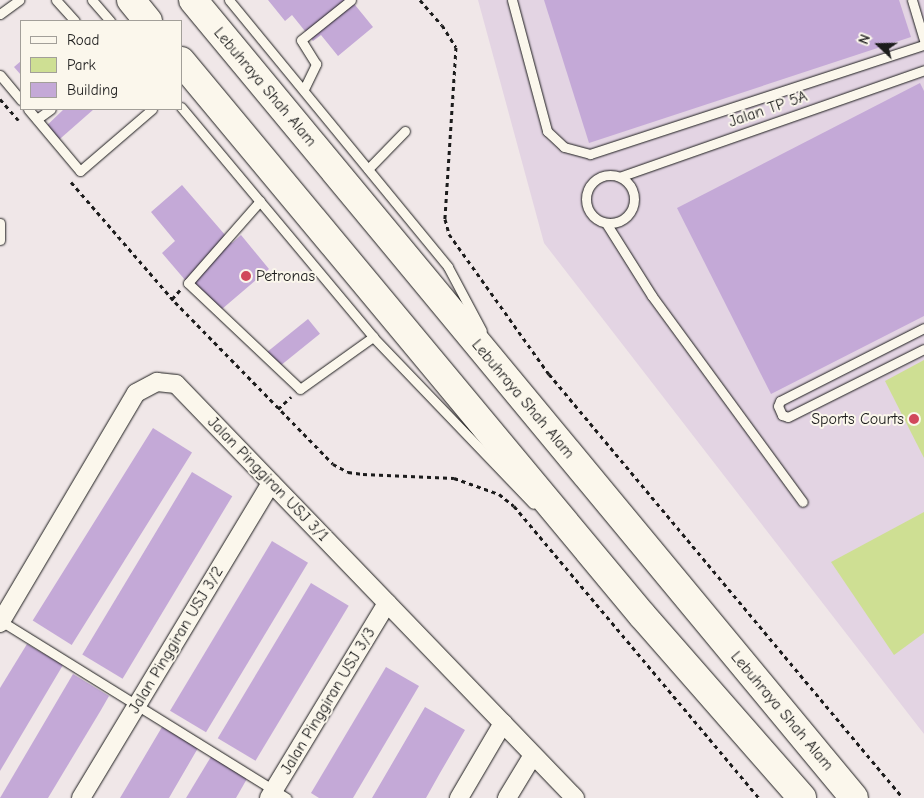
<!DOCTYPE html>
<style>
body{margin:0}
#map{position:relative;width:924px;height:798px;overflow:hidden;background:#f0e7e8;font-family:"Comic Neue",sans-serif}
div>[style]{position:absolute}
.built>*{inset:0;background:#e3d4e3}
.green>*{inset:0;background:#cedf93}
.building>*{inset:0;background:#c4a9d7;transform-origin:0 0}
.path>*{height:3px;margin-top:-1.5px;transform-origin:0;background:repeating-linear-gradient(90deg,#1c1c1c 0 4px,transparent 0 8px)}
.roads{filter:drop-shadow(0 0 1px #1c1c1c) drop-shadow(0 0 1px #1c1c1c)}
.service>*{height:9px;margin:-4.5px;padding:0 4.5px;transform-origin:4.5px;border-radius:4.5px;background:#fbf7ec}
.service>.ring{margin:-4.5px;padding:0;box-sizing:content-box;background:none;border:9px solid #fbf7ec;border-radius:50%}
.minor>*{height:18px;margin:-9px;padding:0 9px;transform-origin:9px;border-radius:9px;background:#fbf7ec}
.motorway>*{height:28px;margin:-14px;padding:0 14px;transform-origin:14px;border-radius:14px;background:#fbf7ec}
.dots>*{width:14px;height:14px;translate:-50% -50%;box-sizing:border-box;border:2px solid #fbf7ec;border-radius:50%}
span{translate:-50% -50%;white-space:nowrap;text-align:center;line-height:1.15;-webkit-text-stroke:4px #fbf7ec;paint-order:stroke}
.street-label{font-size:16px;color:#1c1c1c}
.poi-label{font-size:16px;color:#1c1c1c}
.left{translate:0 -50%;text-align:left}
.right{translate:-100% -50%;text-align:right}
.legend{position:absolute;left:20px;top:20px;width:162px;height:90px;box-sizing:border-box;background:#fbf7ec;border:1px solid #a29f99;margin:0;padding:6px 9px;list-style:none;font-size:15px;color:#1c1c1c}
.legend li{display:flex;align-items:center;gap:10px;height:25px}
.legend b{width:25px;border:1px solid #a29f99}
.north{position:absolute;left:854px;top:20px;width:50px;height:50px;-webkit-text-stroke:4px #fbf7ec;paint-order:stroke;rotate:291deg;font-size:14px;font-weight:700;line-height:20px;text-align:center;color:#1c1c1c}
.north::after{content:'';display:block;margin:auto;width:18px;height:22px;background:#1c1c1c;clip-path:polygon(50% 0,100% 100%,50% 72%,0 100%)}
</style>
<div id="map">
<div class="built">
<div style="clip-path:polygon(478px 0,924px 0,924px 734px,544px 243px)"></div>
</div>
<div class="green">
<div style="clip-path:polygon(924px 360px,924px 458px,885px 381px)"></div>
<div style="clip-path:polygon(924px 512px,924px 633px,894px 655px,831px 562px)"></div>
</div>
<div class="building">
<div style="clip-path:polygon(268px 0,351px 0,373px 27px,338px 56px,321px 35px,313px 41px,292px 15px,285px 21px)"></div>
<div style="clip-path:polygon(544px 0,899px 0,911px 37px,589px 143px)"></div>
<div style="clip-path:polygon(21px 61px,21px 75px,14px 67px)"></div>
<div style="clip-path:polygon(920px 83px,924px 91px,924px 316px,771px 394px,677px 208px)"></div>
<div style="clip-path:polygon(64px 109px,94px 109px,53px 145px,41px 131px)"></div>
<div style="clip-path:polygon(182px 185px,232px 243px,241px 235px,269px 269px,215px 315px,162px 253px,175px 241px,151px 212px)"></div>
<div style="left:308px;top:319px;width:19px;height:53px;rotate:51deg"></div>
<div style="left:153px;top:428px;width:46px;height:227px;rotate:32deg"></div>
<div style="left:192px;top:472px;width:47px;height:213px;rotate:31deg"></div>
<div style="left:272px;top:541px;width:42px;height:198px;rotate:31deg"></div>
<div style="left:311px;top:583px;width:44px;height:181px;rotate:31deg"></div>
<div style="clip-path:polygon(27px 644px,63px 665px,0 771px,0 688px)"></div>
<div style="clip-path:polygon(386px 667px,419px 686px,353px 798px,319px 798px,311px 793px)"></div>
<div style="clip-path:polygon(73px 674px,109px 696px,101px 710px,48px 798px,0 798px)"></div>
<div style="clip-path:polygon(425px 707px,465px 730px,440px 773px,426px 798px,372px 798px)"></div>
<div style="clip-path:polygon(162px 727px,198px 748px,173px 791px,169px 798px,120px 798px)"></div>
<div style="clip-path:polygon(212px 755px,248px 777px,236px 798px,186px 798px)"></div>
</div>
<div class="path">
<div style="left:420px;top:0;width:33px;rotate:49deg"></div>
<div style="left:442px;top:25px;width:26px;rotate:58deg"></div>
<div style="left:456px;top:47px;width:172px;rotate:93.7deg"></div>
<div style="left:445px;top:219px;width:16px;rotate:75deg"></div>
<div style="left:449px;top:234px;width:172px;rotate:54.5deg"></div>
<div style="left:549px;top:374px;width:552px;rotate:50.14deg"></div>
<div style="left:0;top:99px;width:28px;rotate:49deg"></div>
<div style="left:71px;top:182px;width:159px;rotate:49.1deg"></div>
<div style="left:175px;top:302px;width:226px;rotate:45.7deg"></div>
<div style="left:333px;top:464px;width:17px;rotate:28deg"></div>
<div style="left:348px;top:472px;width:15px;rotate:8deg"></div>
<div style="left:363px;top:474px;width:91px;rotate:2.5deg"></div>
<div style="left:454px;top:478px;width:48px;rotate:19.6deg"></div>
<div style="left:499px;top:494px;width:19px;rotate:39deg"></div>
<div style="left:514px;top:506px;width:381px;rotate:50deg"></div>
<div style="left:172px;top:299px;width:12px;rotate:-48deg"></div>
<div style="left:278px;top:409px;width:18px;rotate:-43deg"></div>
</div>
<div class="roads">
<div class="service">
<div style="left:56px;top:0;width:28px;rotate:48deg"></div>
<div style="left:92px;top:0;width:28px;rotate:49deg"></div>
<div style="left:229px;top:0;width:345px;rotate:50.6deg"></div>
<div style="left:448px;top:267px;width:72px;rotate:62deg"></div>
<div style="left:512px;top:0;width:136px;rotate:75deg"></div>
<div style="left:547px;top:131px;width:23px;rotate:43deg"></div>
<div style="left:564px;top:147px;width:27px;rotate:15deg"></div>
<div style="left:590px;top:154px;width:351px;rotate:-18.1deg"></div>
<div style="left:912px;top:0;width:42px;rotate:73.3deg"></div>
<div style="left:0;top:14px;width:24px;rotate:-36deg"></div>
<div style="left:0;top:75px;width:33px;rotate:50deg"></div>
<div style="left:304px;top:89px;width:28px;rotate:-64deg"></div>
<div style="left:316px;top:64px;width:28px;rotate:-122deg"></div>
<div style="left:301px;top:40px;width:64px;rotate:-38.7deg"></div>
<div style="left:181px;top:107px;width:300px;rotate:50.1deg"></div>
<div style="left:373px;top:337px;width:231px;rotate:46.2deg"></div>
<div style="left:28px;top:109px;width:81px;rotate:50deg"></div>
<div style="left:80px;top:171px;width:95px;rotate:-40.7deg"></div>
<div style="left:37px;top:119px;width:17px;rotate:-36deg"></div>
<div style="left:368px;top:169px;width:53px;rotate:-45.8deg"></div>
<div class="ring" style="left:586px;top:175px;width:39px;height:39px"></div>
<div style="left:622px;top:176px;width:320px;rotate:-19.3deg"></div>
<div style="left:260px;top:201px;width:109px;rotate:131.3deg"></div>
<div style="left:188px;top:283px;width:154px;rotate:43.4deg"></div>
<div style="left:300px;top:389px;width:90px;rotate:-35.5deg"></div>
<div style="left:0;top:223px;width:17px;rotate:90deg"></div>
<div style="left:606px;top:223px;width:86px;rotate:57.8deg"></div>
<div style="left:652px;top:296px;width:255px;rotate:53.8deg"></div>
<div style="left:924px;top:328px;width:161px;rotate:153.1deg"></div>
<div style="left:780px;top:401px;width:5px;rotate:112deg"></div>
<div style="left:778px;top:406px;width:10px;rotate:66deg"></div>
<div style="left:782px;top:415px;width:6px;rotate:18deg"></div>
<div style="left:788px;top:417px;width:152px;rotate:-26.6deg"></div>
<div style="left:1px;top:621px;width:336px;rotate:31.8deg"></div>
</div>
<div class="minor">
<div style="left:0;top:623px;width:267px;rotate:-59.4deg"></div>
<div style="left:136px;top:393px;width:24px;rotate:-28deg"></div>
<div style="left:157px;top:382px;width:19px;rotate:6deg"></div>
<div style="left:176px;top:384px;width:575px;rotate:46.06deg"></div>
<div style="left:81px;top:798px;width:368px;rotate:-58.9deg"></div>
<div style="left:269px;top:798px;width:228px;rotate:-58.8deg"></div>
<div style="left:459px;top:798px;width:87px;rotate:-59.6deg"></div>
<div style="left:507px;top:798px;width:50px;rotate:-58.8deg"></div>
</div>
<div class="motorway">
<div style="left:131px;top:0;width:27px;rotate:51deg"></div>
<div style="left:193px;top:0;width:1036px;rotate:50.36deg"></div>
<div style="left:181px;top:61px;width:721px;rotate:50.24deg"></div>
<div style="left:642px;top:615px;width:243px;rotate:48.8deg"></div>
</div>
</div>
<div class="dots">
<div style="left:246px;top:276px;background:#d1495b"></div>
<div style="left:914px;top:419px;background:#d1495b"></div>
</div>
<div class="street-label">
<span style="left:265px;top:87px;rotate:50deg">Lebuhraya Shah Alam</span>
<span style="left:768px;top:109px;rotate:-19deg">Jalan TP 5A</span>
<span style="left:523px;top:399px;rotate:50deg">Lebuhraya Shah Alam</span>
<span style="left:268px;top:479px;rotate:46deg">Jalan Pinggiran USJ 3/1</span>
<span style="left:176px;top:640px;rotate:-59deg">Jalan Pinggiran USJ 3/2</span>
<span style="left:328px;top:701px;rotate:-59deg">Jalan Pinggiran USJ 3/3</span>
<span style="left:782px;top:711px;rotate:50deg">Lebuhraya Shah Alam</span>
</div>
<div class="poi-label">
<span class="left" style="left:256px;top:276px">Petronas</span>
<span class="right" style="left:904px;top:419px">Sports Courts</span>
</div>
<ul class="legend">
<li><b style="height:6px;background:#fbf7ec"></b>Road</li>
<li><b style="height:14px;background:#cedf93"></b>Park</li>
<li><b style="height:14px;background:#c4a9d7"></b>Building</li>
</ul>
<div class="north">N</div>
</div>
